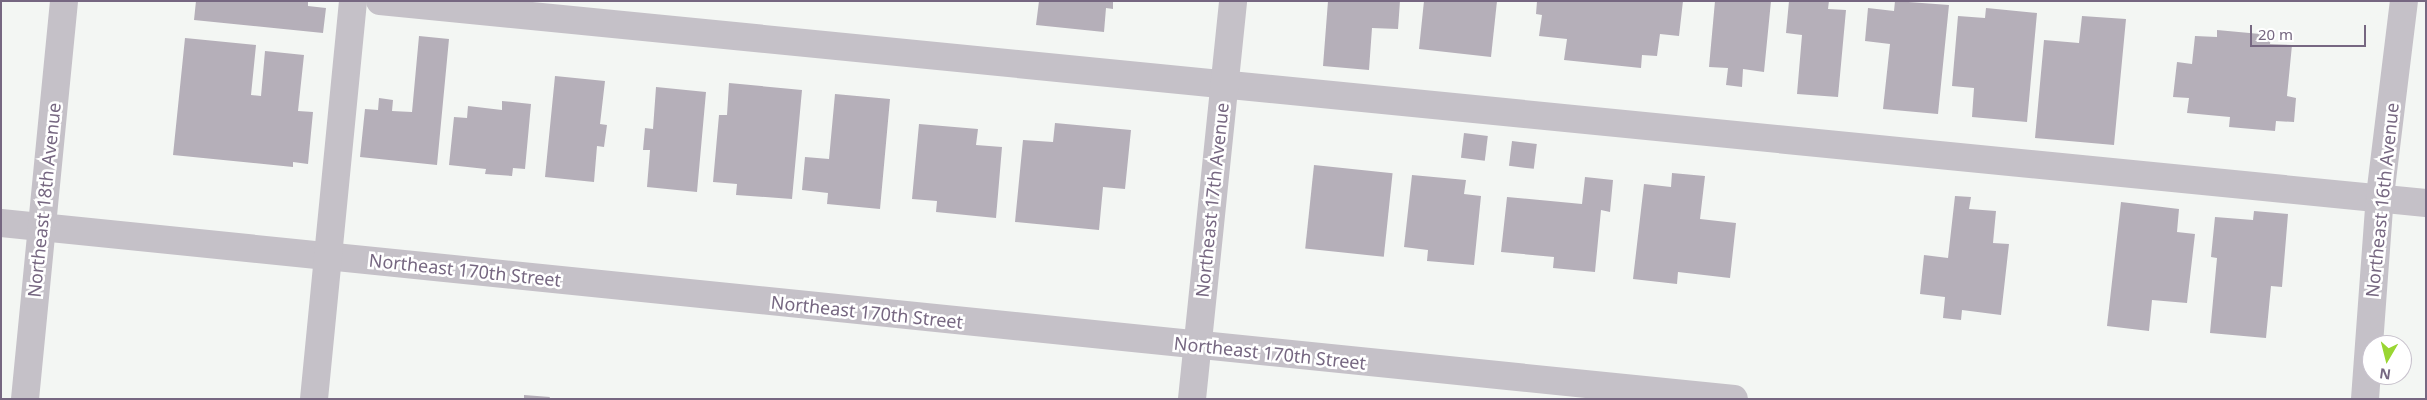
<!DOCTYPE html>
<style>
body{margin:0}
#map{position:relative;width:2427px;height:400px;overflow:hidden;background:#f3f6f3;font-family:"Noto Sans",sans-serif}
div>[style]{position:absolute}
.building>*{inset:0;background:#b5afb9;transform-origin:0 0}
.minor>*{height:28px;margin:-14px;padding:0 14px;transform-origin:14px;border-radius:14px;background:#c5c1c8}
span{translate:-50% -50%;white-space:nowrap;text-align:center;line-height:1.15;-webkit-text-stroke:5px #fff;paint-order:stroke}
.street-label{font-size:18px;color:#766781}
.frame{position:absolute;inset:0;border:2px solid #766781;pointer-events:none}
.north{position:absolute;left:2362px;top:335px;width:50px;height:50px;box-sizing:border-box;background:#fff;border:1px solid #c8c2cd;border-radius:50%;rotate:188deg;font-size:14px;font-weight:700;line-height:20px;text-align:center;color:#766781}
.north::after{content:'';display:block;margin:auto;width:18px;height:22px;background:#9ad633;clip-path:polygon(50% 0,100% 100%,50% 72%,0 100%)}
.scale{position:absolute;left:2250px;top:25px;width:116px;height:22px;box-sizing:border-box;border:2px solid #766781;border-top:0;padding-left:6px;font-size:15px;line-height:18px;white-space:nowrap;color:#766781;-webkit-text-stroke:4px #fff;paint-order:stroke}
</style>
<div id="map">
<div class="building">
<div style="clip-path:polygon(196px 1px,308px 1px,308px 6px,326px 8px,323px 33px,194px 20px)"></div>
<div style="clip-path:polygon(1039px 1px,1113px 1px,1113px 9px,1106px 8px,1104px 32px,1036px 25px)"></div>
<div style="clip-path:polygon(1328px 1px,1400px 1px,1398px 29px,1372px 28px,1369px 70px,1323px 66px)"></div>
<div style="clip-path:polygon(1424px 1px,1497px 1px,1491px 57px,1419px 49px)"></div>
<div style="clip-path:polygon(1537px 1px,1683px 1px,1679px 36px,1660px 34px,1657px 56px,1642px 55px,1641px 68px,1564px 60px,1567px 39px,1539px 36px,1542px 15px,1536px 14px)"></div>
<div style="clip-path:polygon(1715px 1px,1771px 1px,1764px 72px,1743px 69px,1742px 87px,1726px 85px,1728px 68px,1709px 67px)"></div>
<div style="clip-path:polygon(1789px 1px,1829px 1px,1828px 9px,1846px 10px,1838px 97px,1797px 94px,1802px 35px,1786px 33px)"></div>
<div style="clip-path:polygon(1895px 1px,1949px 5px,1938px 114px,1883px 109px,1890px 44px,1865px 41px,1868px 8px,1894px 11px)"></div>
<div style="clip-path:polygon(1986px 8px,2037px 13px,2027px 122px,1972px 117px,1974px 88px,1952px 86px,1958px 16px,1985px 18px)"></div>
<div style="clip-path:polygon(2082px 16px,2126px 19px,2114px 145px,2035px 138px,2044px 40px,2079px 43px)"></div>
<div style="clip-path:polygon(2217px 30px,2271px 35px,2270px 44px,2292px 45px,2287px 96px,2296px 98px,2294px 122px,2276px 121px,2275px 131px,2229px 127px,2230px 117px,2187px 113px,2189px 98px,2173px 97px,2177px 62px,2192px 64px,2195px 36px,2217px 37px)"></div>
<div style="clip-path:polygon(419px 36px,449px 39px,437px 165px,360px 157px,365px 109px,378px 110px,379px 98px,393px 100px,392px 111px,412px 112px)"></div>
<div style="clip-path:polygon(185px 38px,256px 45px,251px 95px,261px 96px,265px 51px,304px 55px,298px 111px,313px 112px,308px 164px,293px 162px,293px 167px,173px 155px)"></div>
<div style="clip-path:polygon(555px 76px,605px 81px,600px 124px,607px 125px,604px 147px,597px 146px,594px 182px,545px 177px)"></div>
<div style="clip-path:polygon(729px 83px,802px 90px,792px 199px,736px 195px,737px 184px,713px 182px,719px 115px,727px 115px)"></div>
<div style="clip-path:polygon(656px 87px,706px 92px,697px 192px,647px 187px,650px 150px,643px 150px,645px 128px,653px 129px)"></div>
<div style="clip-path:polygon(835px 94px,890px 99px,880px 209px,827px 204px,828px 193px,802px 190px,805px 157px,829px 159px)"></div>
<div style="clip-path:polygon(502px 101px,531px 104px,525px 169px,513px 168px,512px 176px,485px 174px,486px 169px,449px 165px,454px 117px,467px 118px,468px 106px,502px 110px)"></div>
<div style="clip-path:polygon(1055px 123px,1131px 130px,1125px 189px,1103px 187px,1099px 230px,1015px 222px,1023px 140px,1053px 142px)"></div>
<div style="clip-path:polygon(919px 124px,978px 129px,976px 145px,1002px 147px,996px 218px,936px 212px,937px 201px,912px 199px)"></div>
<div style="left:1464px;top:133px;width:24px;height:25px;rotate:7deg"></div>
<div style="left:1512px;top:141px;width:25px;height:25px;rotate:7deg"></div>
<div style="left:1314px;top:165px;width:79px;height:84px;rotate:6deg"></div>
<div style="clip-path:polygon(1672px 173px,1705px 176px,1700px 219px,1736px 223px,1730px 278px,1678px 272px,1677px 284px,1633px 279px,1644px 184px,1671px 187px)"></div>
<div style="clip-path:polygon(1412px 175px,1466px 180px,1464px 194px,1481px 196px,1474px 265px,1427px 261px,1428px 250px,1404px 247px)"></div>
<div style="clip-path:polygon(1585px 177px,1613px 180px,1610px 212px,1601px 210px,1595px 272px,1553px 268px,1554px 257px,1501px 252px,1507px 197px,1582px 204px)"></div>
<div style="clip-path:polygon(1955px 196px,1971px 197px,1969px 209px,1996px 211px,1993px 243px,2009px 244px,2001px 315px,1962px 310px,1961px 320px,1943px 318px,1945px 297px,1920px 294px,1924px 255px,1948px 258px)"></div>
<div style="clip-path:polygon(2121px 202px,2179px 209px,2177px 232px,2195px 234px,2187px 303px,2152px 300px,2149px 331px,2107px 326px)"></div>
<div style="clip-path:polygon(2254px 211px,2288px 214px,2282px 287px,2271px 286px,2266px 338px,2210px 333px,2217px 258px,2211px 257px,2215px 217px,2253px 220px)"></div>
<div style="clip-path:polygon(524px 395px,550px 397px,549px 399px,524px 399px)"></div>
</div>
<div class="minor">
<div style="left:380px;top:1px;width:2056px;rotate:5.64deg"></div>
<div style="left:1px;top:223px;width:1742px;rotate:5.8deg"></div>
<div style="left:25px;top:399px;width:400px;rotate:-84.4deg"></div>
<div style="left:314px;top:399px;width:400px;rotate:-84.4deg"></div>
<div style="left:1192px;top:399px;width:400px;rotate:-84.1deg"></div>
<div style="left:2365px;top:399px;width:204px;rotate:-85.8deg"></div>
<div style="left:2380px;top:196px;width:196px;rotate:-83deg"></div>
</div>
<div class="street-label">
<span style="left:44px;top:200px;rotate:-84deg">Northeast 18th Avenue</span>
<span style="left:1212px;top:200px;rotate:-84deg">Northeast 17th Avenue</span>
<span style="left:2382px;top:200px;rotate:-84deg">Northeast 16th Avenue</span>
<span style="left:465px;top:270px;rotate:6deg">Northeast 170th Street</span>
<span style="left:867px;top:312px;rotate:6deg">Northeast 170th Street</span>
<span style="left:1270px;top:353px;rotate:6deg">Northeast 170th Street</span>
</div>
<div class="frame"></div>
<div class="north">N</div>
<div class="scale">20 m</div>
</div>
